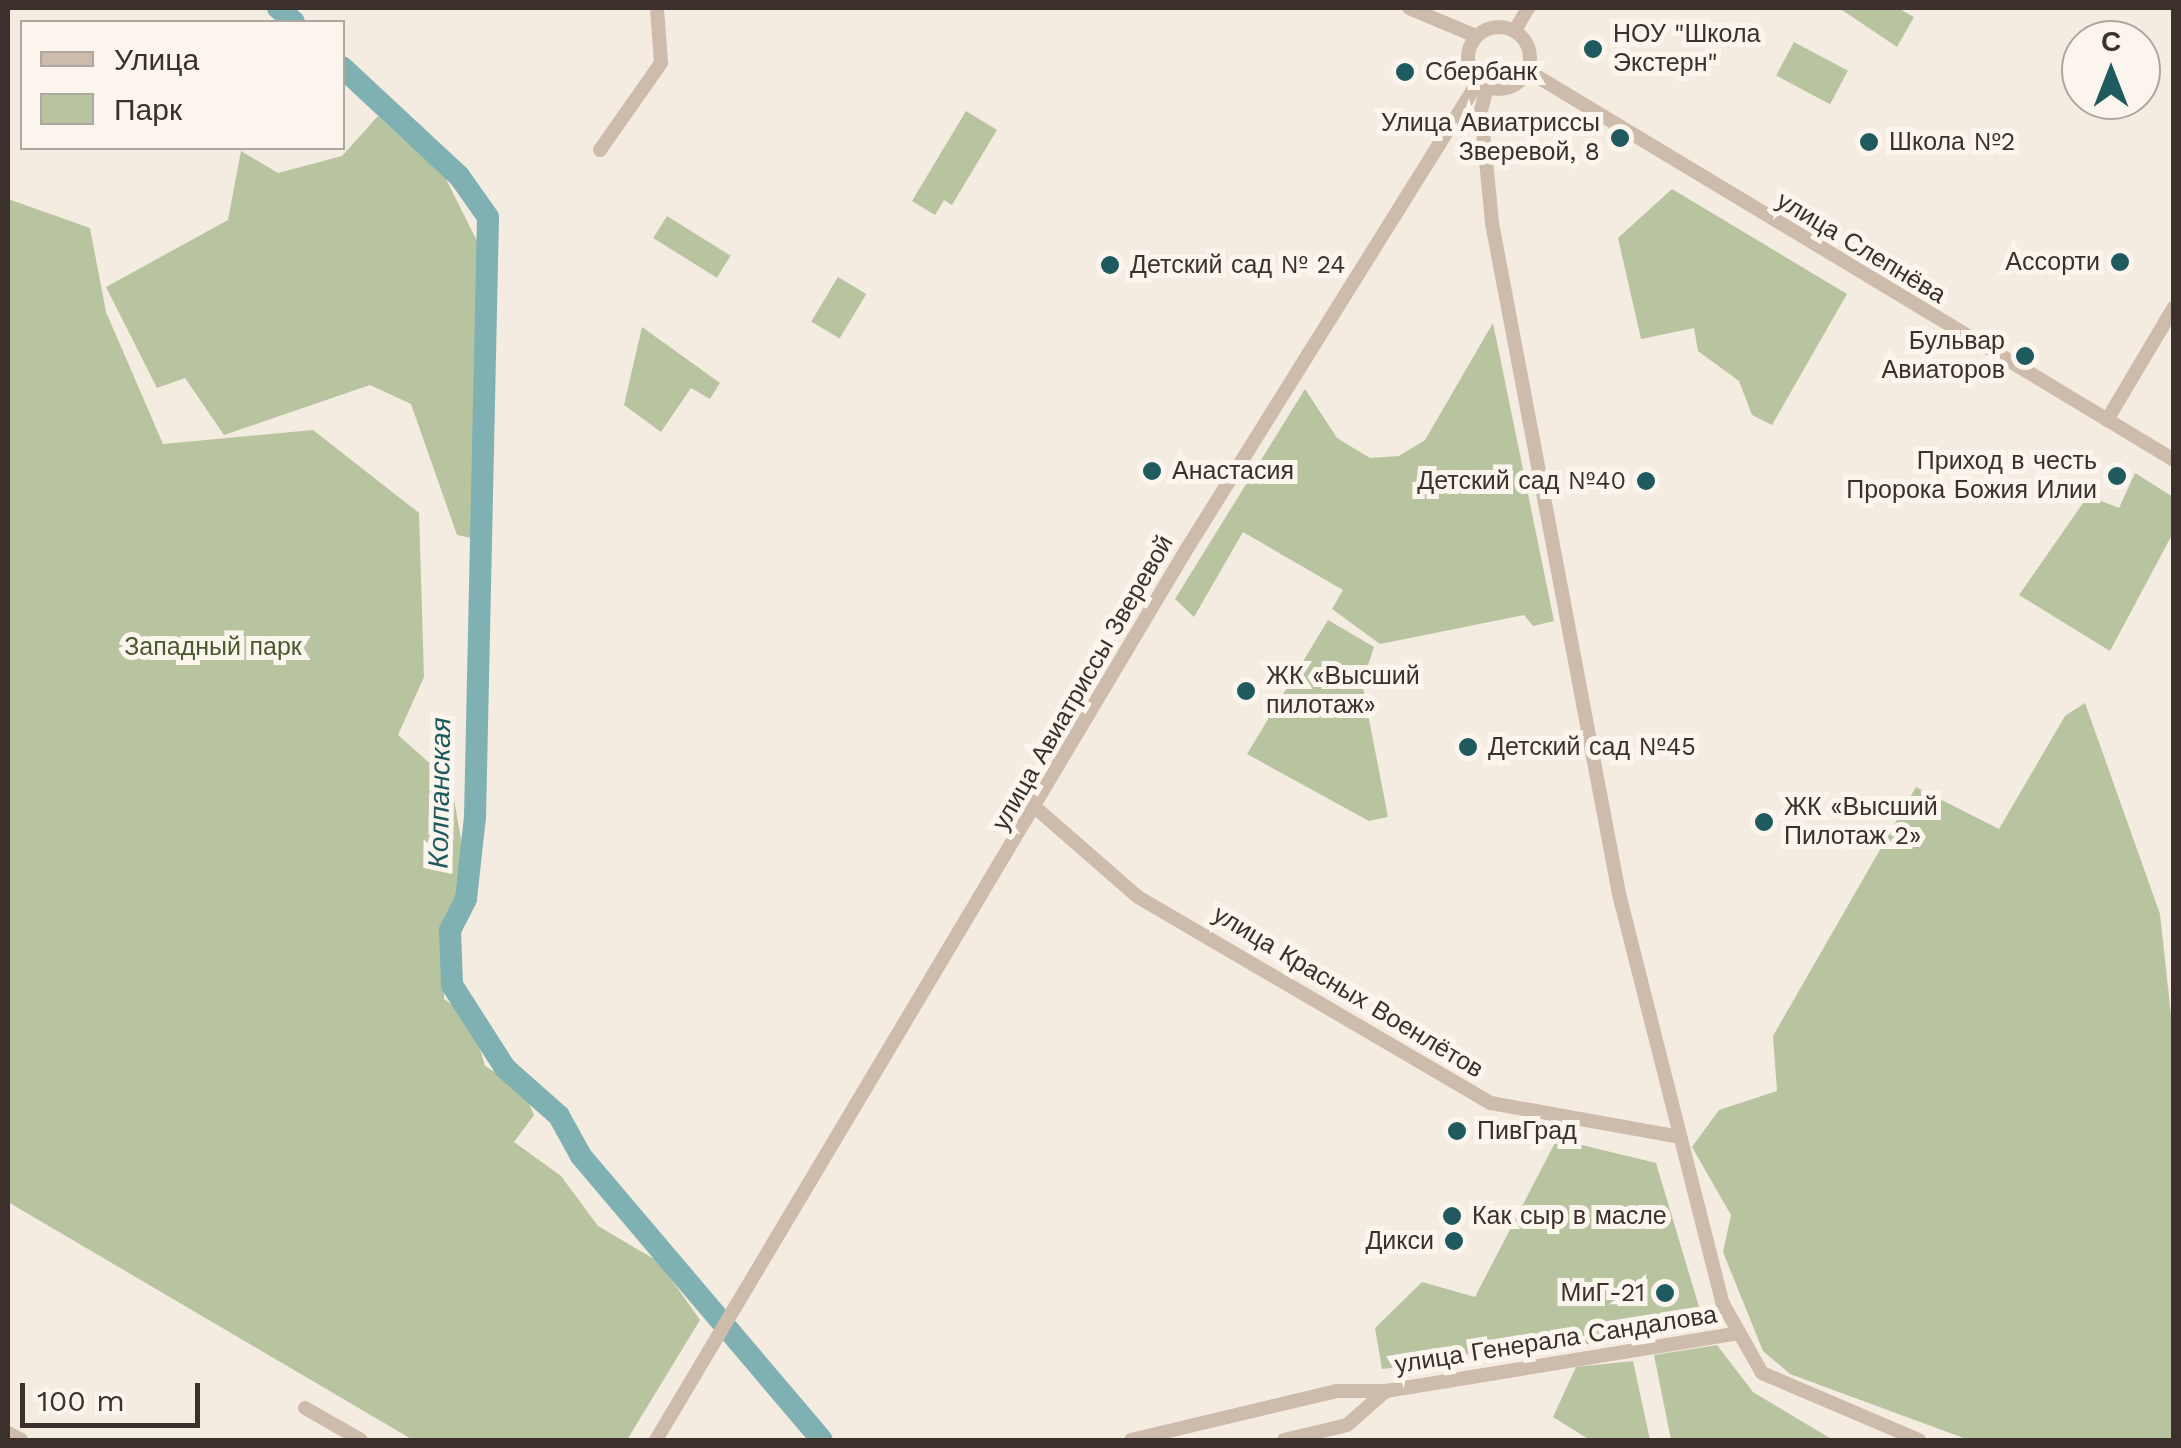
<!DOCTYPE html>
<meta charset="utf-8">
<style>
body{margin:0}
#map{position:relative;width:2181px;height:1448px;overflow:hidden;background:#f4ebe1;font-family:"Work Sans",sans-serif}
div>[style]{position:absolute}
.green>*{inset:0;background:#b8c4a0;transform-origin:0 0}
.river>*{height:22px;margin:-11px;padding:0 11px;transform-origin:11px;border-radius:11px;background:#7fb0b2}
.minor>*{height:14px;margin:-7px;padding:0 7px;transform-origin:7px;border-radius:7px;background:#cdbbac}
.minor>.ring{margin:-7px;padding:0;box-sizing:content-box;background:none;border:14px solid #cdbbac;border-radius:50%}
.dots>*{width:28px;height:28px;translate:-50% -50%;box-sizing:border-box;border:5px solid #fbf5ee;border-radius:50%}
span{translate:-50% -50%;white-space:nowrap;text-align:center;line-height:1.15;-webkit-text-stroke:10px #fbf5ee;paint-order:stroke}
.poi-label{font-size:25px;color:#3b302b}
.left{translate:0 -50%;text-align:left}
.right{translate:-100% -50%;text-align:right}
.street-label{font-size:25px;color:#3b302b}
.park-label{font-size:25px;color:#4a5a2e}
.water-label{font-size:28px;color:#1f5a5e;font-style:italic}
.frame{position:absolute;inset:0;border:10px solid #3b302b;pointer-events:none}
.legend{position:absolute;left:20px;top:20px;width:325px;height:130px;box-sizing:border-box;background:#fbf5ee;border:2px solid #aea6a0;margin:0;padding:12px 18px;list-style:none;font-size:30px;color:#3b302b}
.legend li{display:flex;align-items:center;gap:20px;height:50px}
.legend b{width:50px;border:2px solid #aea6a0}
.north{position:absolute;left:2061px;top:20px;width:100px;height:100px;box-sizing:border-box;background:#fbf5ee;border:2px solid #aea6a0;border-radius:50%;rotate:0deg;font-size:28px;font-weight:700;line-height:40px;text-align:center;color:#3b302b}
.north::after{content:'';display:block;margin:auto;width:35px;height:45px;background:#1f5a5e;clip-path:polygon(50% 0,100% 100%,50% 72%,0 100%)}
.scale{position:absolute;left:20px;top:1383px;width:180px;height:45px;box-sizing:border-box;border:5px solid #3b302b;border-top:0;padding-left:12px;font-size:30px;line-height:35px;white-space:nowrap;color:#3b302b;-webkit-text-stroke:8px #fbf5ee;paint-order:stroke}
</style>
<div id="map">
<div class="green">
<div style="clip-path:polygon(1839px 8px,1898px 8px,1914px 17px,1897px 47px)"></div>
<div style="left:1794px;top:42px;width:61px;height:38px;rotate:28deg"></div>
<div style="clip-path:polygon(966px 111px,997px 130px,952px 205px,944px 200px,935px 215px,912px 201px)"></div>
<div style="clip-path:polygon(378px 116px,445px 177px,480px 247px,471px 538px,457px 535px,411px 404px,370px 385px,224px 435px,185px 378px,157px 388px,106px 287px,228px 220px,241px 151px,278px 173px,342px 156px)"></div>
<div style="clip-path:polygon(1672px 189px,1847px 294px,1772px 425px,1752px 415px,1739px 381px,1698px 351px,1694px 328px,1641px 339px,1618px 238px)"></div>
<div style="clip-path:polygon(8px 199px,90px 228px,106px 312px,163px 444px,313px 430px,419px 513px,424px 677px,398px 735px,451px 782px,469px 885px,446px 931px,444px 999px,471px 1018px,485px 1066px,524px 1091px,534px 1115px,514px 1142px,561px 1176px,598px 1226px,659px 1262px,700px 1320px,627px 1440px,413px 1440px,8px 1202px)"></div>
<div style="left:667px;top:216px;width:75px;height:26px;rotate:32deg"></div>
<div style="left:838px;top:277px;width:33px;height:52px;rotate:31deg"></div>
<div style="clip-path:polygon(1493px 323px,1554px 621px,1533px 626px,1524px 615px,1380px 644px,1332px 609px,1343px 590px,1243px 532px,1194px 617px,1175px 599px,1305px 389px,1337px 438px,1370px 458px,1399px 456px,1425px 440px)"></div>
<div style="clip-path:polygon(642px 327px,720px 383px,710px 399px,691px 388px,661px 432px,624px 405px)"></div>
<div style="clip-path:polygon(2135px 473px,2173px 497px,2173px 533px,2110px 651px,2019px 595px,2088px 496px,2119px 508px)"></div>
<div style="clip-path:polygon(1328px 620px,1374px 647px,1362px 683px,1388px 817px,1369px 821px,1247px 754px)"></div>
<div style="clip-path:polygon(2085px 703px,2160px 914px,2174px 1043px,2173px 1440px,1969px 1440px,1790px 1374px,1763px 1351px,1723px 1252px,1731px 1215px,1692px 1147px,1719px 1110px,1777px 1091px,1773px 1036px,1916px 787px,1999px 829px,2065px 716px)"></div>
<div style="clip-path:polygon(1557px 1139px,1656px 1163px,1703px 1320px,1693px 1331px,1382px 1369px,1375px 1328px,1422px 1282px,1475px 1297px)"></div>
<div style="clip-path:polygon(1717px 1345px,1753px 1392px,1833px 1440px,1671px 1440px,1654px 1355px)"></div>
<div style="clip-path:polygon(1633px 1361px,1650px 1440px,1590px 1440px,1553px 1417px,1576px 1367px)"></div>
</div>
<div class="river">
<div style="left:278px;top:8px;width:21px;rotate:41deg"></div>
<div style="left:342px;top:67px;width:160px;rotate:43deg"></div>
<div style="left:459px;top:176px;width:50px;rotate:54.7deg"></div>
<div style="left:488px;top:217px;width:600px;rotate:91.24deg"></div>
<div style="left:475px;top:817px;width:82px;rotate:96.3deg"></div>
<div style="left:466px;top:899px;width:35px;rotate:117deg"></div>
<div style="left:450px;top:930px;width:55px;rotate:87.9deg"></div>
<div style="left:452px;top:985px;width:98px;rotate:57.4deg"></div>
<div style="left:505px;top:1068px;width:72px;rotate:41.6deg"></div>
<div style="left:559px;top:1116px;width:46px;rotate:61.2deg"></div>
<div style="left:581px;top:1156px;width:372px;rotate:49.7deg"></div>
</div>
<div class="minor">
<div style="left:1409px;top:8px;width:73px;rotate:22.7deg"></div>
<div class="ring" style="left:1468px;top:27px;width:48px;height:48px"></div>
<div style="left:1515px;top:30px;width:26px;rotate:-59deg"></div>
<div style="left:1528px;top:71px;width:754px;rotate:31.05deg"></div>
<div style="left:1487px;top:88px;width:23px;rotate:105deg"></div>
<div style="left:1481px;top:110px;width:114px;rotate:84.4deg"></div>
<div style="left:1492px;top:223px;width:683px;rotate:79.28deg"></div>
<div style="left:1619px;top:894px;width:421px;rotate:75.8deg"></div>
<div style="left:1722px;top:1302px;width:81px;rotate:60.6deg"></div>
<div style="left:1762px;top:1373px;width:171px;rotate:23.1deg"></div>
<div style="left:600px;top:150px;width:106px;rotate:-55deg"></div>
<div style="left:661px;top:63px;width:55px;rotate:-94.2deg"></div>
<div style="left:2107px;top:420px;width:131px;rotate:-59.3deg"></div>
<div style="left:1037px;top:809px;width:134px;rotate:41.1deg"></div>
<div style="left:1138px;top:897px;width:409px;rotate:30.3deg"></div>
<div style="left:1491px;top:1103px;width:186px;rotate:10.2deg"></div>
<div style="left:305px;top:1408px;width:64px;rotate:29.7deg"></div>
<div style="left:8px;top:1433px;width:15px;rotate:28deg"></div>
<div style="left:656px;top:1440px;width:1039px;rotate:-59.22deg"></div>
<div style="left:1188px;top:547px;width:548px;rotate:-58.05deg"></div>
<div style="left:1131px;top:1440px;width:212px;rotate:-13.4deg"></div>
<div style="left:1337px;top:1391px;width:49px"></div>
<div style="left:1284px;top:1440px;width:65px;rotate:-13.4deg"></div>
<div style="left:1347px;top:1425px;width:52px;rotate:-41.1deg"></div>
<div style="left:1386px;top:1391px;width:353px;rotate:-9.3deg"></div>
</div>
<div class="dots">
<div style="left:1593px;top:49px;background:#1f5a5e"></div>
<div style="left:1405px;top:72px;background:#1f5a5e"></div>
<div style="left:1620px;top:138px;background:#1f5a5e"></div>
<div style="left:1869px;top:142px;background:#1f5a5e"></div>
<div style="left:2120px;top:262px;background:#1f5a5e"></div>
<div style="left:1110px;top:265px;background:#1f5a5e"></div>
<div style="left:2025px;top:356px;background:#1f5a5e"></div>
<div style="left:1152px;top:471px;background:#1f5a5e"></div>
<div style="left:2117px;top:476px;background:#1f5a5e"></div>
<div style="left:1646px;top:481px;background:#1f5a5e"></div>
<div style="left:1246px;top:691px;background:#1f5a5e"></div>
<div style="left:1468px;top:747px;background:#1f5a5e"></div>
<div style="left:1764px;top:822px;background:#1f5a5e"></div>
<div style="left:1457px;top:1131px;background:#1f5a5e"></div>
<div style="left:1452px;top:1216px;background:#1f5a5e"></div>
<div style="left:1454px;top:1241px;background:#1f5a5e"></div>
<div style="left:1665px;top:1293px;background:#1f5a5e"></div>
</div>
<div class="poi-label">
<span class="left" style="left:1613px;top:49px">НОУ "Школа<br>Экстерн"</span>
<span class="left" style="left:1425px;top:72px">Сбербанк</span>
<span class="right" style="left:1600px;top:138px">Улица Авиатриссы<br>Зверевой, 8</span>
<span class="left" style="left:1889px;top:142px">Школа №2</span>
<span class="right" style="left:2100px;top:262px">Ассорти</span>
<span class="left" style="left:1130px;top:265px">Детский сад № 24</span>
<span class="right" style="left:2005px;top:356px">Бульвар<br>Авиаторов</span>
<span class="right" style="left:2097px;top:476px">Приход в честь<br>Пророка Божия Илии</span>
<span class="left" style="left:1172px;top:471px">Анастасия</span>
<span class="right" style="left:1626px;top:481px">Детский сад №40</span>
<span class="left" style="left:1266px;top:691px">ЖК «Высший<br>пилотаж»</span>
<span class="left" style="left:1488px;top:747px">Детский сад №45</span>
<span class="left" style="left:1784px;top:822px">ЖК «Высший<br>Пилотаж 2»</span>
<span class="left" style="left:1477px;top:1131px">ПивГрад</span>
<span class="left" style="left:1472px;top:1216px">Как сыр в масле</span>
<span class="right" style="left:1434px;top:1241px">Дикси</span>
<span class="right" style="left:1645px;top:1293px">МиГ-21</span>
</div>
<div class="street-label">
<span style="left:1861px;top:248px;rotate:31deg">улица Слепнёва</span>
<span style="left:1083px;top:683px;rotate:-60deg">улица Авиатриссы Зверевой</span>
<span style="left:1348px;top:992px;rotate:31deg">улица Красных Военлётов</span>
<span style="left:1556px;top:1340px;rotate:-9deg">улица Генерала Сандалова</span>
</div>
<div class="park-label">
<span style="left:213px;top:647px">Западный парк</span>
</div>
<div class="water-label">
<span style="left:440px;top:793px;rotate:-89deg">Колпанская</span>
</div>
<div class="frame"></div>
<ul class="legend">
<li><b style="height:12px;background:#cdbbac"></b>Улица</li>
<li><b style="height:28px;background:#b8c4a0"></b>Парк</li>
</ul>
<div class="north">С</div>
<div class="scale">100 m</div>
</div>
